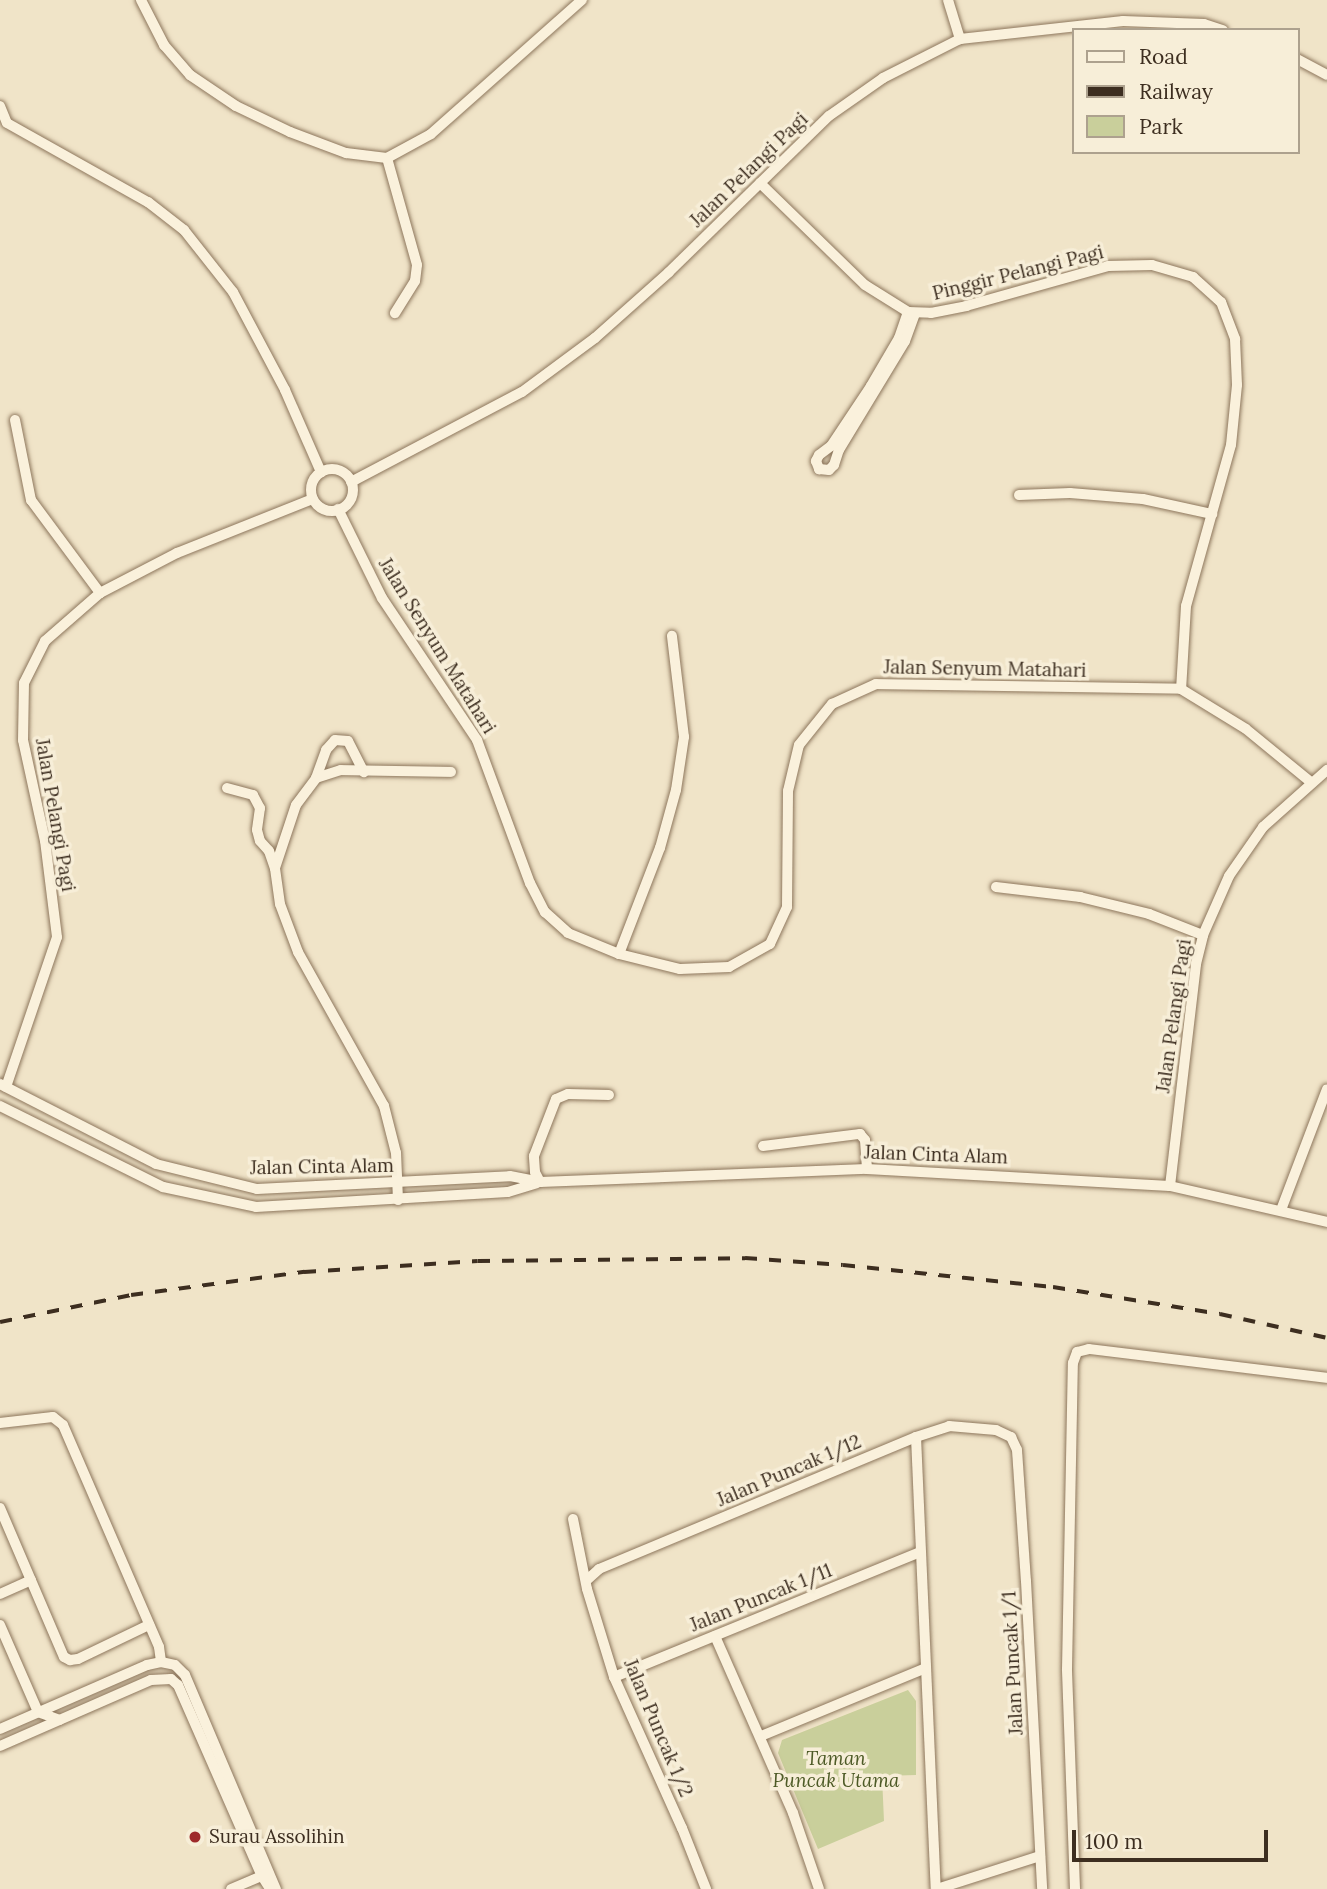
<!DOCTYPE html>
<style>
body{margin:0}
#map{position:relative;width:1327px;height:1889px;overflow:hidden;background:#f0e4c8;font-family:Lora,serif}
div>[style]{position:absolute}
.green>*{inset:0;background:#c9cf9b}
.roads{filter:drop-shadow(0 0 2px #8d765c) drop-shadow(0 0 2px #8d765c)}
.street>*{height:10px;margin:-5px;padding:0 5px;transform-origin:5px;border-radius:5px;background:#faf1dc}
.street>.ring{margin:-5px;padding:0;box-sizing:content-box;background:none;border:10px solid #faf1dc;border-radius:50%}
.rail>*{height:3.5px;margin-top:-1.75px;transform-origin:0;background:repeating-linear-gradient(90deg,#3d2e20 0 12px,transparent 0 24px)}
.dots>*{width:19px;height:19px;translate:-50% -50%;box-sizing:border-box;border:4px solid #f7eed8;border-radius:50%}
span{translate:-50% -50%;white-space:nowrap;text-align:center;line-height:1.15;-webkit-text-stroke:7px #f7eed8;paint-order:stroke}
.street-label{font-size:19px;color:#3d2e20}
.park-label{font-size:19px;color:#4d5a26;font-style:italic}
.poi-label{font-size:19px;color:#3d2e20}
.left{translate:0 -50%;text-align:left}
.legend{position:absolute;left:1072px;top:28px;width:228px;height:126px;box-sizing:border-box;background:#f7eed8;border:2px solid #ada18e;margin:0;padding:9px 12px;list-style:none;font-size:21px;color:#3d2e20}
.legend li{display:flex;align-items:center;gap:14px;height:35px}
.legend b{width:35px;border:2px solid #ada18e}
.scale{position:absolute;left:1072px;top:1830px;width:196px;height:32px;box-sizing:border-box;border:4px solid #3d2e20;border-top:0;padding-left:9px;font-size:21px;line-height:24px;white-space:nowrap;color:#3d2e20;-webkit-text-stroke:5px #f7eed8;paint-order:stroke}
</style>
<div id="map">
<div class="green">
<div style="clip-path:polygon(908px 1690px,916px 1701px,916px 1775px,882px 1776px,884px 1821px,818px 1849px,778px 1753px,782px 1740px)"></div>
</div>
<div class="roads">
<div class="street">
<div style="left:141px;top:0;width:51px;rotate:62.9deg"></div>
<div style="left:164px;top:45px;width:40px;rotate:49deg"></div>
<div style="left:190px;top:75px;width:55px;rotate:34deg"></div>
<div style="left:236px;top:106px;width:60px;rotate:25.7deg"></div>
<div style="left:290px;top:132px;width:60px;rotate:20.6deg"></div>
<div style="left:346px;top:153px;width:41px;rotate:7deg"></div>
<div style="left:387px;top:158px;width:50px;rotate:-28.6deg"></div>
<div style="left:431px;top:134px;width:202px;rotate:-41.6deg"></div>
<div style="left:948px;top:0;width:41px;rotate:72.9deg"></div>
<div style="left:1297px;top:59px;width:34px;rotate:28deg"></div>
<div style="left:0;top:106px;width:18px;rotate:68deg"></div>
<div style="left:7px;top:123px;width:162px;rotate:29.3deg"></div>
<div style="left:148px;top:202px;width:46px;rotate:37.9deg"></div>
<div style="left:184px;top:230px;width:79px;rotate:51.7deg"></div>
<div style="left:233px;top:292px;width:111px;rotate:62deg"></div>
<div style="left:285px;top:390px;width:90px;rotate:66.3deg"></div>
<div style="left:387px;top:158px;width:111px;rotate:74.3deg"></div>
<div style="left:417px;top:265px;width:16px;rotate:97deg"></div>
<div style="left:415px;top:281px;width:38px;rotate:122deg"></div>
<div style="left:760px;top:183px;width:146px;rotate:44.2deg"></div>
<div style="left:865px;top:285px;width:51px;rotate:32.1deg"></div>
<div style="left:908px;top:312px;width:23px;rotate:2deg"></div>
<div style="left:931px;top:313px;width:36px;rotate:-11deg"></div>
<div style="left:966px;top:306px;width:148px;rotate:-15.7deg"></div>
<div style="left:1108px;top:266px;width:44px;rotate:-1.3deg"></div>
<div style="left:1152px;top:265px;width:43px;rotate:16.3deg"></div>
<div style="left:1193px;top:277px;width:38px;rotate:42deg"></div>
<div style="left:1221px;top:302px;width:40px;rotate:69deg"></div>
<div style="left:1235px;top:339px;width:46px;rotate:87.5deg"></div>
<div style="left:1237px;top:385px;width:60px;rotate:95.7deg"></div>
<div style="left:1231px;top:445px;width:167px;rotate:105.6deg"></div>
<div style="left:1186px;top:606px;width:83px;rotate:93.4deg"></div>
<div style="left:908px;top:312px;width:28px;rotate:109deg"></div>
<div style="left:899px;top:338px;width:56px;rotate:120.3deg"></div>
<div style="left:871px;top:386px;width:72px;rotate:123.7deg"></div>
<div style="left:831px;top:446px;width:15px;rotate:143deg"></div>
<div style="left:819px;top:455px;width:7px;rotate:117deg"></div>
<div style="left:816px;top:461px;width:9px;rotate:69deg"></div>
<div style="left:819px;top:469px;width:10px;rotate:6deg"></div>
<div style="left:829px;top:470px;width:7px;rotate:-45deg"></div>
<div style="left:834px;top:465px;width:16px;rotate:-72deg"></div>
<div style="left:839px;top:450px;width:127px;rotate:-58.8deg"></div>
<div style="left:905px;top:341px;width:29px;rotate:-70deg"></div>
<div style="left:15px;top:420px;width:82px;rotate:78.7deg"></div>
<div style="left:31px;top:500px;width:116px;rotate:53.4deg"></div>
<div class="ring" style="left:311px;top:469px;width:32px;height:32px"></div>
<div style="left:351px;top:482px;width:193px;rotate:-27.8deg"></div>
<div style="left:522px;top:392px;width:91px;rotate:-36.5deg"></div>
<div style="left:595px;top:338px;width:99px;rotate:-41.7deg"></div>
<div style="left:669px;top:272px;width:223px;rotate:-44.3deg"></div>
<div style="left:829px;top:116px;width:66px;rotate:-35.1deg"></div>
<div style="left:883px;top:78px;width:86px;rotate:-26.9deg"></div>
<div style="left:960px;top:39px;width:164px;rotate:-6.3deg"></div>
<div style="left:1123px;top:21px;width:81px;rotate:2.1deg"></div>
<div style="left:1204px;top:24px;width:20px;rotate:18deg"></div>
<div style="left:1019px;top:495px;width:51px;rotate:-2.2deg"></div>
<div style="left:1070px;top:493px;width:73px;rotate:4.7deg"></div>
<div style="left:1143px;top:499px;width:71px;rotate:12.3deg"></div>
<div style="left:338px;top:509px;width:99px;rotate:63.7deg"></div>
<div style="left:382px;top:598px;width:171px;rotate:56.2deg"></div>
<div style="left:477px;top:740px;width:153px;rotate:69.7deg"></div>
<div style="left:530px;top:883px;width:33px;rotate:63deg"></div>
<div style="left:545px;top:912px;width:31px;rotate:42deg"></div>
<div style="left:568px;top:933px;width:55px;rotate:22.4deg"></div>
<div style="left:619px;top:954px;width:63px;rotate:13.8deg"></div>
<div style="left:680px;top:969px;width:49px;rotate:-2.3deg"></div>
<div style="left:729px;top:967px;width:47px;rotate:-29.3deg"></div>
<div style="left:770px;top:944px;width:41px;rotate:-65.3deg"></div>
<div style="left:787px;top:907px;width:116px;rotate:-89.5deg"></div>
<div style="left:788px;top:791px;width:47px;rotate:-76.6deg"></div>
<div style="left:799px;top:745px;width:53px;rotate:-51.2deg"></div>
<div style="left:832px;top:704px;width:48px;rotate:-24.4deg"></div>
<div style="left:876px;top:684px;width:305px;rotate:0.9deg"></div>
<div style="left:1181px;top:689px;width:76px;rotate:31.6deg"></div>
<div style="left:1246px;top:729px;width:85px;rotate:39.3deg"></div>
<div style="left:316px;top:778px;width:30px;rotate:-70deg"></div>
<div style="left:326px;top:750px;width:13px;rotate:-48deg"></div>
<div style="left:335px;top:740px;width:13px;rotate:4deg"></div>
<div style="left:348px;top:741px;width:35px;rotate:63deg"></div>
<div style="left:227px;top:788px;width:27px;rotate:15deg"></div>
<div style="left:253px;top:795px;width:15px;rotate:62deg"></div>
<div style="left:260px;top:808px;width:22px;rotate:98deg"></div>
<div style="left:257px;top:830px;width:11px;rotate:75deg"></div>
<div style="left:260px;top:841px;width:13px;rotate:48deg"></div>
<div style="left:269px;top:851px;width:18px;rotate:71deg"></div>
<div style="left:996px;top:887px;width:85px;rotate:6.8deg"></div>
<div style="left:1080px;top:897px;width:71px;rotate:13.8deg"></div>
<div style="left:1149px;top:914px;width:58px;rotate:21.3deg"></div>
<div style="left:619px;top:954px;width:114px;rotate:-68.9deg"></div>
<div style="left:660px;top:848px;width:60px;rotate:-74.6deg"></div>
<div style="left:676px;top:790px;width:54px;rotate:-81.4deg"></div>
<div style="left:684px;top:737px;width:102px;rotate:-96.8deg"></div>
<div style="left:0;top:1084px;width:175px;rotate:27.1deg"></div>
<div style="left:156px;top:1164px;width:104px;rotate:13.9deg"></div>
<div style="left:257px;top:1189px;width:253px;rotate:-2.9deg"></div>
<div style="left:510px;top:1176px;width:31px;rotate:11deg"></div>
<div style="left:540px;top:1182px;width:327px;rotate:-2.3deg"></div>
<div style="left:867px;top:1169px;width:303px;rotate:3.2deg"></div>
<div style="left:1170px;top:1186px;width:161px;rotate:12.9deg"></div>
<div style="left:6px;top:1087px;width:158px;rotate:-71.2deg"></div>
<div style="left:57px;top:937px;width:97px;rotate:-97.1deg"></div>
<div style="left:45px;top:841px;width:103px;rotate:-102.3deg"></div>
<div style="left:23px;top:740px;width:57px;rotate:-89deg"></div>
<div style="left:24px;top:683px;width:47px;rotate:-63.4deg"></div>
<div style="left:45px;top:641px;width:73px;rotate:-41.1deg"></div>
<div style="left:100px;top:593px;width:87px;rotate:-27.5deg"></div>
<div style="left:177px;top:553px;width:146px;rotate:-21.7deg"></div>
<div style="left:0;top:1106px;width:182px;rotate:26.4deg"></div>
<div style="left:163px;top:1187px;width:95px;rotate:12.1deg"></div>
<div style="left:256px;top:1207px;width:252px;rotate:-3.4deg"></div>
<div style="left:508px;top:1192px;width:30px;rotate:-17deg"></div>
<div style="left:763px;top:1146px;width:98px;rotate:-7.1deg"></div>
<div style="left:860px;top:1134px;width:8px;rotate:50deg"></div>
<div style="left:865px;top:1140px;width:29px;rotate:86deg"></div>
<div style="left:540px;top:1182px;width:11px;rotate:-117deg"></div>
<div style="left:535px;top:1172px;width:16px;rotate:-94deg"></div>
<div style="left:534px;top:1156px;width:61px;rotate:-68.9deg"></div>
<div style="left:556px;top:1099px;width:13px;rotate:-23deg"></div>
<div style="left:568px;top:1094px;width:41px;rotate:1.4deg"></div>
<div style="left:1170px;top:1186px;width:224px;rotate:-83.3deg"></div>
<div style="left:1196px;top:964px;width:30px;rotate:-76deg"></div>
<div style="left:1203px;top:935px;width:64px;rotate:-66.2deg"></div>
<div style="left:1229px;top:876px;width:60px;rotate:-55.2deg"></div>
<div style="left:1263px;top:827px;width:86px;rotate:-41.7deg"></div>
<div style="left:398px;top:1200px;width:47px;rotate:-92.4deg"></div>
<div style="left:396px;top:1153px;width:49px;rotate:-104.3deg"></div>
<div style="left:384px;top:1106px;width:176px;rotate:-119.2deg"></div>
<div style="left:298px;top:952px;width:51px;rotate:-110.6deg"></div>
<div style="left:280px;top:904px;width:36px;rotate:-98deg"></div>
<div style="left:275px;top:868px;width:66px;rotate:-71.6deg"></div>
<div style="left:296px;top:805px;width:34px;rotate:-53deg"></div>
<div style="left:316px;top:778px;width:26px;rotate:-18deg"></div>
<div style="left:341px;top:770px;width:110px;rotate:1deg"></div>
<div style="left:1281px;top:1210px;width:129px;rotate:-69.2deg"></div>
<div style="left:0;top:1423px;width:53px;rotate:-6.5deg"></div>
<div style="left:53px;top:1417px;width:13px;rotate:39deg"></div>
<div style="left:63px;top:1425px;width:242px;rotate:66.6deg"></div>
<div style="left:159px;top:1647px;width:15px;rotate:82deg"></div>
<div style="left:916px;top:1437px;width:452px;rotate:87.5deg"></div>
<div style="left:0;top:1508px;width:162px;rotate:66.8deg"></div>
<div style="left:64px;top:1657px;width:7px;rotate:27deg"></div>
<div style="left:70px;top:1660px;width:8px;rotate:-7deg"></div>
<div style="left:78px;top:1659px;width:79px;rotate:-25.6deg"></div>
<div style="left:573px;top:1519px;width:71px;rotate:78.7deg"></div>
<div style="left:587px;top:1589px;width:92px;rotate:72.9deg"></div>
<div style="left:614px;top:1677px;width:166px;rotate:65.8deg"></div>
<div style="left:682px;top:1828px;width:66px;rotate:68.5deg"></div>
<div style="left:588px;top:1579px;width:15px;rotate:-42deg"></div>
<div style="left:599px;top:1569px;width:343px;rotate:-22.6deg"></div>
<div style="left:916px;top:1437px;width:35px;rotate:-18deg"></div>
<div style="left:949px;top:1426px;width:47px;rotate:4.9deg"></div>
<div style="left:996px;top:1430px;width:17px;rotate:25deg"></div>
<div style="left:1011px;top:1437px;width:14px;rotate:65deg"></div>
<div style="left:1017px;top:1450px;width:131px;rotate:86.1deg"></div>
<div style="left:1026px;top:1581px;width:308px;rotate:87deg"></div>
<div style="left:0;top:1594px;width:34px;rotate:-24deg"></div>
<div style="left:0;top:1625px;width:95px;rotate:66.4deg"></div>
<div style="left:38px;top:1712px;width:23px;rotate:20deg"></div>
<div style="left:715px;top:1636px;width:193px;rotate:66.2deg"></div>
<div style="left:793px;top:1813px;width:80px;rotate:71.1deg"></div>
<div style="left:614px;top:1677px;width:331px;rotate:-22.2deg"></div>
<div style="left:0;top:1729px;width:160px;rotate:-23.5deg"></div>
<div style="left:147px;top:1665px;width:14px;rotate:-12deg"></div>
<div style="left:161px;top:1662px;width:14px;rotate:12deg"></div>
<div style="left:175px;top:1665px;width:14px;rotate:45deg"></div>
<div style="left:185px;top:1675px;width:233px;rotate:67deg"></div>
<div style="left:761px;top:1736px;width:178px;rotate:-22.4deg"></div>
<div style="left:0;top:1746px;width:165px;rotate:-23.6deg"></div>
<div style="left:151px;top:1680px;width:20px;rotate:-3deg"></div>
<div style="left:171px;top:1679px;width:9px;rotate:41deg"></div>
<div style="left:178px;top:1685px;width:209px;rotate:66.3deg"></div>
<div style="left:262px;top:1876px;width:15px;rotate:58deg"></div>
<div style="left:231px;top:1889px;width:39px;rotate:-23deg"></div>
<div style="left:937px;top:1889px;width:108px;rotate:-17.8deg"></div>
<div style="left:1075px;top:1889px;width:220px;rotate:-92.1deg"></div>
<div style="left:1067px;top:1669px;width:306px;rotate:-88.9deg"></div>
<div style="left:1073px;top:1363px;width:12px;rotate:-70deg"></div>
<div style="left:1077px;top:1352px;width:12px;rotate:-14deg"></div>
<div style="left:1089px;top:1349px;width:240px;rotate:6.9deg"></div>
</div>
</div>
<div class="rail">
<div style="left:0;top:1322px;width:134px;rotate:-11.6deg"></div>
<div style="left:131px;top:1295px;width:175px;rotate:-7.6deg"></div>
<div style="left:304px;top:1272px;width:174px;rotate:-3.6deg"></div>
<div style="left:478px;top:1261px;width:267px;rotate:-0.6deg"></div>
<div style="left:745px;top:1258px;width:98px;rotate:4.1deg"></div>
<div style="left:843px;top:1265px;width:211px;rotate:6deg"></div>
<div style="left:1053px;top:1287px;width:169px;rotate:9.2deg"></div>
<div style="left:1220px;top:1314px;width:110px;rotate:12.6deg"></div>
</div>
<div class="dots">
<div style="left:195px;top:1837px;background:#9e2a2b"></div>
</div>
<div class="street-label">
<span style="left:749px;top:170px;rotate:-44deg">Jalan Pelangi Pagi</span>
<span style="left:1018px;top:273px;rotate:-14deg">Pinggir Pelangi Pagi</span>
<span style="left:437px;top:646px;rotate:58deg">Jalan Senyum Matahari</span>
<span style="left:985px;top:669px;rotate:1deg">Jalan Senyum Matahari</span>
<span style="left:55px;top:815px;rotate:80deg">Jalan Pelangi Pagi</span>
<span style="left:1174px;top:1016px;rotate:-82deg">Jalan Pelangi Pagi</span>
<span style="left:936px;top:1155px;rotate:2deg">Jalan Cinta Alam</span>
<span style="left:322px;top:1167px;rotate:-1deg">Jalan Cinta Alam</span>
<span style="left:789px;top:1471px;rotate:-23deg">Jalan Puncak 1/12</span>
<span style="left:761px;top:1598px;rotate:-22deg">Jalan Puncak 1/11</span>
<span style="left:1013px;top:1663px;rotate:-93deg">Jalan Puncak 1/1</span>
<span style="left:658px;top:1728px;rotate:67deg">Jalan Puncak 1/2</span>
</div>
<div class="park-label">
<span style="left:836px;top:1770px">Taman<br>Puncak Utama</span>
</div>
<div class="poi-label">
<span class="left" style="left:209px;top:1837px">Surau Assolihin</span>
</div>
<ul class="legend">
<li><b style="height:9px;background:#faf1dc"></b>Road</li>
<li><b style="height:9px;background:#3d2e20"></b>Railway</li>
<li><b style="height:19px;background:#c9cf9b"></b>Park</li>
</ul>
<div class="scale">100 m</div>
</div>
